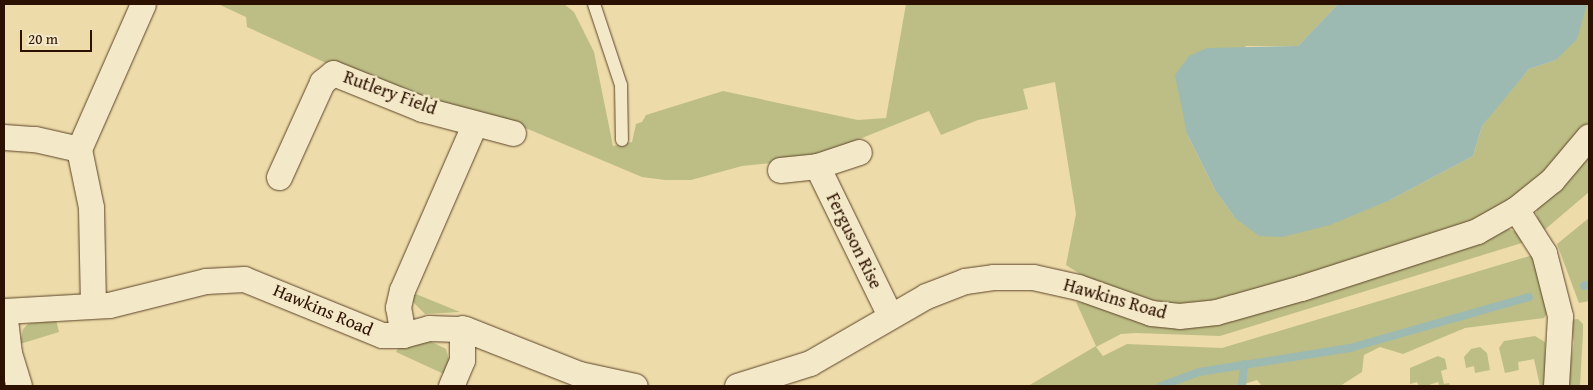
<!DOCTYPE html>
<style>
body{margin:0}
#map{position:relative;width:1593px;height:390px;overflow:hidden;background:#eddba9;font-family:"Gentium Book Plus",serif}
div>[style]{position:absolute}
.green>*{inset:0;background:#bdbe85}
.water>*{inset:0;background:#9cb9b2}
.stream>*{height:8px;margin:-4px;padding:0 4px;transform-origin:4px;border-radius:4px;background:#9cb9b2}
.roads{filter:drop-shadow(0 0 1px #5d442a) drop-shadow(0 0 1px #5d442a)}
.lane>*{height:12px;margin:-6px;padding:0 6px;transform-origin:6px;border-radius:6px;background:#f3e8c7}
.street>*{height:25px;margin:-12.5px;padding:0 12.5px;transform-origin:12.5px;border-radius:12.5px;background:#f3e8c7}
span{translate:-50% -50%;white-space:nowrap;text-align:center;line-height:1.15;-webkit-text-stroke:5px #f3e8c7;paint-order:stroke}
.street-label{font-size:18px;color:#2d1100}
.frame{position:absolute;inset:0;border:5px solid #2d1100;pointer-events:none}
.scale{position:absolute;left:20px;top:30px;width:72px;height:22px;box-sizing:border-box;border:2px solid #2d1100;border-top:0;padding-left:6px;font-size:15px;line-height:18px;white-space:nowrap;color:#2d1100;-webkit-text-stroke:4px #f3e8c7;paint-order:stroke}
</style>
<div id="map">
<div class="green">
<div style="clip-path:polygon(218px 4px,564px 4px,574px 12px,594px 52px,613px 146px,632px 142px,636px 124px,642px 122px,646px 115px,723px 91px,858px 120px,886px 118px,906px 4px,1338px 4px,1298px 46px,1246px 46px,1187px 134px,1215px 190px,1235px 218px,1390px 200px,1473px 156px,1482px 126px,1492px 113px,1529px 69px,1556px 60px,1586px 4px,1589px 4px,1589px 122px,1544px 174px,1473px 225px,1246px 296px,1184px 306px,1152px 300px,1086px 278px,1066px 265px,1076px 214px,1055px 82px,1023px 89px,1028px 109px,978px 120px,941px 135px,929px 111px,810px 159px,742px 166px,691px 180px,665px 180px,642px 177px,516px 124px,474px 117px,326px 63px,247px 27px,246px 17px)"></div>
<div style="clip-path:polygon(1589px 144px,1589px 192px,1542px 232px,1536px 213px,1538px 206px)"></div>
<div style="clip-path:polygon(1589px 218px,1589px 301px,1579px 303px,1557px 244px)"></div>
<div style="clip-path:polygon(1505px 228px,1520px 233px,1525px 242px,1220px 336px,1136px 333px,1121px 334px,1096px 347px,1103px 356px,1127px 344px,1222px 348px,1533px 255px,1548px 312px,1544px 318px,1465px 328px,1403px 354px,1380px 347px,1364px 355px,1362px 372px,1340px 386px,1262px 386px,1257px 380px,1238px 386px,1028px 386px,1096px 346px,1076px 302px,1090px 303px,1127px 318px,1166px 327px)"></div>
<div style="clip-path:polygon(411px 292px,460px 312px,425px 314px,411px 300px)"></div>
<div style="clip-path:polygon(1578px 319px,1583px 324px,1583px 333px,1580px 386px,1566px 386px,1574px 343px,1570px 320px)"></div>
<div style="clip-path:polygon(56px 320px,59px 332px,20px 344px,23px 329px,28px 324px)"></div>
<div style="clip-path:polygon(1535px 336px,1545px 342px,1546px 386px,1540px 386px,1534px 359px,1518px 362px,1519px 370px,1505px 373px,1499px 348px,1504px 341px)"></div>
<div style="clip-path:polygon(430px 341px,446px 349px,449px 360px,446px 375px,396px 352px,399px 347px)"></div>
<div style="clip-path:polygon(1480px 347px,1487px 353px,1490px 370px,1475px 373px,1474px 366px,1466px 368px,1464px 357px,1471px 349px)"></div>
<div style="clip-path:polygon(1438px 356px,1445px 359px,1447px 369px,1441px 371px,1444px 384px,1449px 383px,1450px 386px,1439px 386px,1438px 382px,1426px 386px,1419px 386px,1417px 382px,1410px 384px,1410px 368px)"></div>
</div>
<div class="water">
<div style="clip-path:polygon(1338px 4px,1587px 4px,1577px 39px,1556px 60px,1529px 69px,1482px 126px,1473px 156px,1390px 200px,1330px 225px,1282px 237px,1259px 236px,1235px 218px,1215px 190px,1187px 134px,1175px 75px,1189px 56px,1207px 48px,1298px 46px)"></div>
</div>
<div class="stream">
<div style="left:1584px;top:286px;width:5px;rotate:-22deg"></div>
<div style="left:1161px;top:386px;width:40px;rotate:-20.2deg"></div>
<div style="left:1199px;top:372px;width:153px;rotate:-9deg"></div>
<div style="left:1350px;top:348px;width:186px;rotate:-15.9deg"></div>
<div style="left:1242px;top:386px;width:22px;rotate:-85deg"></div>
</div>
<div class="roads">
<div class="lane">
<div style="left:594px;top:4px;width:85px;rotate:71.6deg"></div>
<div style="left:621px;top:85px;width:55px;rotate:89deg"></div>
</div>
<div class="street">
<div style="left:4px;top:137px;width:31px;rotate:4deg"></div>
<div style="left:35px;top:139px;width:45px;rotate:12.8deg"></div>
<div style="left:817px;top:166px;width:167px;rotate:64deg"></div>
<div style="left:780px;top:170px;width:37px;rotate:-6deg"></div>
<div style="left:817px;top:166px;width:44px;rotate:-18.4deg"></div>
<div style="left:279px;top:177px;width:104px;rotate:-65.6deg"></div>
<div style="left:322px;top:82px;width:14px;rotate:-39deg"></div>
<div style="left:333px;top:73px;width:96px;rotate:22deg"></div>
<div style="left:422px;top:109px;width:94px;rotate:14.8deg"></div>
<div style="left:1516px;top:209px;width:52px;rotate:57.5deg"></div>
<div style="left:1544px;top:253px;width:65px;rotate:75.7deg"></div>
<div style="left:1560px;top:316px;width:70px;rotate:93.3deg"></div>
<div style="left:93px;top:305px;width:98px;rotate:-91.2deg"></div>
<div style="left:91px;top:207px;width:59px;rotate:-101.7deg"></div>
<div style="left:79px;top:149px;width:158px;rotate:-66.2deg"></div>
<div style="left:4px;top:311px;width:105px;rotate:-3.3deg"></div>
<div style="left:109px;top:305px;width:100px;rotate:-13.9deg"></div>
<div style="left:206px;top:281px;width:38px;rotate:-3deg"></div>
<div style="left:244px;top:279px;width:149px;rotate:22.1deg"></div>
<div style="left:382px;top:335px;width:21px"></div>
<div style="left:403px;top:335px;width:27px;rotate:-15deg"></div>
<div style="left:429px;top:328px;width:36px;rotate:2deg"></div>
<div style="left:465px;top:329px;width:123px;rotate:21.5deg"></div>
<div style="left:579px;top:374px;width:57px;rotate:12.1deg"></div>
<div style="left:4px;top:311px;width:42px;rotate:83.2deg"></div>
<div style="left:9px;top:353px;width:34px;rotate:73deg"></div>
<div style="left:403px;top:335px;width:28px;rotate:-100deg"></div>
<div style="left:398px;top:307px;width:17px;rotate:-77deg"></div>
<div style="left:402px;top:290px;width:180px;rotate:-66.4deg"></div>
<div style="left:451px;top:386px;width:28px;rotate:-67deg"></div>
<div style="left:462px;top:360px;width:32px;rotate:-90deg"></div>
<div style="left:737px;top:386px;width:77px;rotate:-17.5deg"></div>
<div style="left:810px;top:363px;width:134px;rotate:-30deg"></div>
<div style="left:926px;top:296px;width:42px;rotate:-21deg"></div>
<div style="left:965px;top:281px;width:28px;rotate:-8deg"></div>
<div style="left:993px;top:277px;width:40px"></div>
<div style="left:1033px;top:277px;width:46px;rotate:12.5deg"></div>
<div style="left:1078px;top:287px;width:77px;rotate:19.6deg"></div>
<div style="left:1151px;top:313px;width:28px;rotate:6deg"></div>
<div style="left:1179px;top:316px;width:37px;rotate:-6deg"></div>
<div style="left:1216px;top:312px;width:88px;rotate:-15.8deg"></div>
<div style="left:1301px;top:288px;width:185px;rotate:-17.9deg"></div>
<div style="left:1477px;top:231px;width:45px;rotate:-29.4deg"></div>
<div style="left:1516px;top:209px;width:46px;rotate:-38.9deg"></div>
<div style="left:1552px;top:180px;width:57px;rotate:-49.9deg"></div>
</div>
</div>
<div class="street-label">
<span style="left:390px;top:93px;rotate:20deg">Rutlery Field</span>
<span style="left:854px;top:241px;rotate:64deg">Ferguson Rise</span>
<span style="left:1115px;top:299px;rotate:16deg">Hawkins Road</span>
<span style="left:323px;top:310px;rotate:23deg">Hawkins Road</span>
</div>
<div class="frame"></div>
<div class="scale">20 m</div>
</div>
